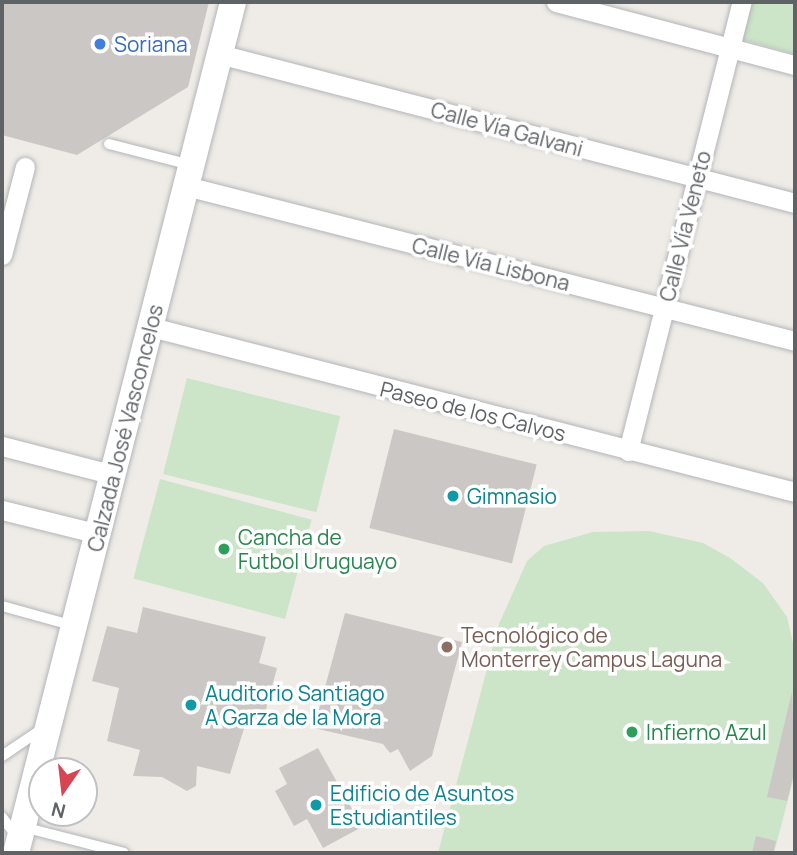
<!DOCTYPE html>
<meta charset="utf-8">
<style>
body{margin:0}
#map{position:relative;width:797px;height:855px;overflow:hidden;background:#efece7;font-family:Manrope,sans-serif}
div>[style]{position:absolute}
.green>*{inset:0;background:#cce4c7;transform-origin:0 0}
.building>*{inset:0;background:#cbc7c4;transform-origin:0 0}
.roads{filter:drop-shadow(0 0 2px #b2b5b8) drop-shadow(0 0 2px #b2b5b8)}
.service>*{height:10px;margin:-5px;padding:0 5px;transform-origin:5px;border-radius:5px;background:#fff}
.minor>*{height:19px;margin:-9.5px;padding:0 9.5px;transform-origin:9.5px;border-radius:9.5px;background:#fff}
.secondary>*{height:26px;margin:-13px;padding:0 13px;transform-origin:13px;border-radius:13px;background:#fff}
.dots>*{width:19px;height:19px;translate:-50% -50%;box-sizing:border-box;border:4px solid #fff;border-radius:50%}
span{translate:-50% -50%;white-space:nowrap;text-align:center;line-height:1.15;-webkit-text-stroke:7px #fff;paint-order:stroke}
.shop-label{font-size:21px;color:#366cbe}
.left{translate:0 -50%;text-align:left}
.street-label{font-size:21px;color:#5f6366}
.culture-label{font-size:21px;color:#0d838f}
.leisure-label{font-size:21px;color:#27864d}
.education-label{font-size:21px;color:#785e54}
.frame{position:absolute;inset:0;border:4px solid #5f6366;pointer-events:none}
.north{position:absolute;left:28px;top:757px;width:70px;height:70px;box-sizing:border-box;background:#fff;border:2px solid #bfc1c2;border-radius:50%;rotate:194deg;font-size:19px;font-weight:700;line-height:28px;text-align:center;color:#5f6366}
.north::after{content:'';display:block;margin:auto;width:24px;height:32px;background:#d74552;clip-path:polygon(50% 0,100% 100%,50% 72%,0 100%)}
</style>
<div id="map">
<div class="green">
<div style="clip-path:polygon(747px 2px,795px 2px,795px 54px,737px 38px)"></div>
<div style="left:187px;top:378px;width:158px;height:99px;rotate:14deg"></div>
<div style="left:160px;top:479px;width:157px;height:103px;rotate:15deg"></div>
<div style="clip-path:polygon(649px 531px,703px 543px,730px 558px,763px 583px,787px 617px,795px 652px,795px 773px,774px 853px,438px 853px,499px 624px,527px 561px,544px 546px,593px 532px)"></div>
</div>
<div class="building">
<div style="clip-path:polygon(2px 2px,209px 2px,188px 87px,77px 155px,2px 135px)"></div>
<div style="left:394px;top:429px;width:147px;height:102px;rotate:14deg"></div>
<div style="clip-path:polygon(143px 607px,266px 637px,259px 663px,277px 668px,262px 724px,246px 722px,230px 774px,197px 766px,196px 786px,187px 791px,162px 777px,133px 776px,140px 750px,107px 741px,119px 688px,92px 681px,107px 626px,137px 633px)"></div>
<div style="clip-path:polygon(345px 613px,462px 642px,432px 756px,410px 771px,398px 749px,390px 753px,383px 744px,314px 728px)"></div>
<div style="clip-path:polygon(792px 692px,795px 769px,787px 801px,767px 797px)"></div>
<div style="clip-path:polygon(318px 748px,362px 827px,323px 848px,307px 819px,294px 826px,275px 791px,287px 784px,279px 768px)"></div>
<div style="clip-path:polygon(756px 836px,776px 841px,773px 853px,752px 853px)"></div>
</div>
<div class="roads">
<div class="service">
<div style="left:109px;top:144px;width:85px;rotate:14.4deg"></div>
<div style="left:2px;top:606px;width:75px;rotate:15.5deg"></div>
<div style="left:2px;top:756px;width:52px;rotate:-34deg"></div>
<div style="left:2px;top:817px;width:25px;rotate:53deg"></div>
<div style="left:23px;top:827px;width:104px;rotate:14.4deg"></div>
</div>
<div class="minor">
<div style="left:556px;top:2px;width:247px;rotate:14.8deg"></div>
<div style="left:219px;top:54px;width:595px;rotate:14.5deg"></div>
<div style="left:186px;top:186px;width:628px;rotate:14.28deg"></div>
<div style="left:2px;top:255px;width:91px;rotate:-75.4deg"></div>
<div style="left:151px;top:327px;width:665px;rotate:14.37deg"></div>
<div style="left:2px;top:446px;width:116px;rotate:14.5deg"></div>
<div style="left:628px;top:451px;width:463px;rotate:-75.8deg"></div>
<div style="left:2px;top:510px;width:100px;rotate:13.9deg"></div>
</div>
<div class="secondary">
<div style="left:16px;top:853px;width:878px;rotate:-75.69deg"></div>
</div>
</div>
<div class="dots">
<div style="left:100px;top:44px;background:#3f7fe0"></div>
<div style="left:453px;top:496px;background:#0f9aa8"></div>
<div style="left:224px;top:549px;background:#2e9e5b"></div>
<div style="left:447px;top:647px;background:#8d6e63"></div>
<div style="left:191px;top:705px;background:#0f9aa8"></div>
<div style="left:632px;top:732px;background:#2e9e5b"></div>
<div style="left:316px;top:805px;background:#0f9aa8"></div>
</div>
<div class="shop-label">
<span class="left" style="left:114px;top:44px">Soriana</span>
</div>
<div class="street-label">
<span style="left:507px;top:129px;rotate:15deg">Calle Vía Galvani</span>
<span style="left:685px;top:226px;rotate:-76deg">Calle Vía Veneto</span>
<span style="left:491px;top:264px;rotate:14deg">Calle Vía Lisbona</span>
<span style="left:473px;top:411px;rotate:14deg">Paseo de los Calvos</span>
<span style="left:125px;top:428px;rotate:-76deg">Calzada José Vasconcelos</span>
</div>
<div class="culture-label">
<span class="left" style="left:467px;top:496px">Gimnasio</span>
<span class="left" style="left:205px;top:705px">Auditorio Santiago<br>A Garza de la Mora</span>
<span class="left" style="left:330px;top:805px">Edificio de Asuntos<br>Estudiantiles</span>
</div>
<div class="leisure-label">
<span class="left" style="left:238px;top:549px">Cancha de<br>Futbol Uruguayo</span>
<span class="left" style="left:646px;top:732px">Infierno Azul</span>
</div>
<div class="education-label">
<span class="left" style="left:461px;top:647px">Tecnológico de<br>Monterrey Campus Laguna</span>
</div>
<div class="frame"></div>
<div class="north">N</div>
</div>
